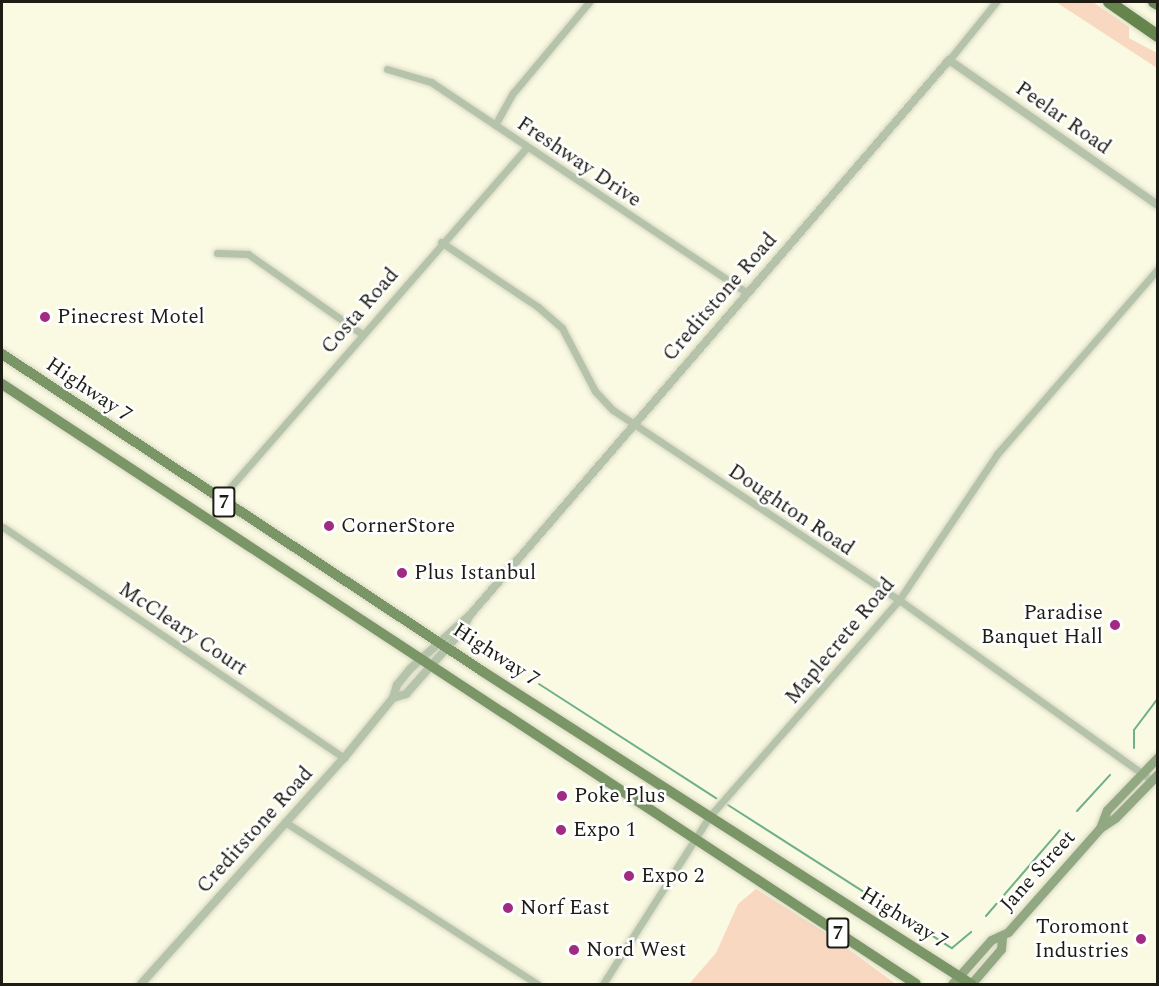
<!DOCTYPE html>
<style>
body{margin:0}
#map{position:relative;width:1159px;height:986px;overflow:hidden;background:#fafae3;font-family:Spectral,serif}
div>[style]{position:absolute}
.green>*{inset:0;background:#f9d8c1}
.stream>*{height:2px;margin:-1px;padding:0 1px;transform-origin:1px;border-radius:1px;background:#6fb08a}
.roads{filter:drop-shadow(0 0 2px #d7d7c2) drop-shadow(0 0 2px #d7d7c2)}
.minor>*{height:7px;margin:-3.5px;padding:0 3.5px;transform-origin:3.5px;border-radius:3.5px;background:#b4c3a9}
.tertiary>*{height:8px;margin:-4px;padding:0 4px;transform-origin:4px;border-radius:4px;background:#b4c3a9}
.secondary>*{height:9px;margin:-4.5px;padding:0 4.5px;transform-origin:4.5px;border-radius:4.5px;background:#92a882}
.primary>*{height:10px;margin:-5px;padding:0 5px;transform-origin:5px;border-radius:5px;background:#7a9566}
.motorway>*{height:12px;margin:-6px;padding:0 6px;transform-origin:6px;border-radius:6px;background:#66854d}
.dots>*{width:16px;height:16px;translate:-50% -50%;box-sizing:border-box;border:3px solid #fff;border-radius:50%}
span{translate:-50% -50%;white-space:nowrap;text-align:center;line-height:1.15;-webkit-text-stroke:5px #fff;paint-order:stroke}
.shield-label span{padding:2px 4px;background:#fff;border:2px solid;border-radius:4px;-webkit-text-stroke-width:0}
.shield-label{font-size:20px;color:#1d1d15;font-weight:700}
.street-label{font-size:21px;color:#1d1d15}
.poi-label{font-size:21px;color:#1d1d15}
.left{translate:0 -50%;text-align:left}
.right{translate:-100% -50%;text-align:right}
.frame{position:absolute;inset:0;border:3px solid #1d1d15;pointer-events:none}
</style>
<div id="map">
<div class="green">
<div style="clip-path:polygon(1056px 2px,1093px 2px,1129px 27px,1129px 38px,1157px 53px,1157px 68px)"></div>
<div style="clip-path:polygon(756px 889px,829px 935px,896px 984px,689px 984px,716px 953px,738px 904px)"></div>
</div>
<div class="stream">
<div style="left:539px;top:684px;width:211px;rotate:32.8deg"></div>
<div style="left:1134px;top:748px;width:18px;rotate:-90deg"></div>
<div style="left:1134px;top:730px;width:40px;rotate:-53deg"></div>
<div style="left:728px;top:805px;width:266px;rotate:32.6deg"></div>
<div style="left:952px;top:948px;width:25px;rotate:-40deg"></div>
<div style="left:1077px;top:811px;width:49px;rotate:-47.5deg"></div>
<div style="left:986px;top:916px;width:113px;rotate:-49.3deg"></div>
</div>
<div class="roads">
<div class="minor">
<div style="left:949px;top:60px;width:75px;rotate:-51deg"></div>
<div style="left:387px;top:69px;width:46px;rotate:16.5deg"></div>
<div style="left:431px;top:82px;width:380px;rotate:33.7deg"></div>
<div style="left:495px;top:125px;width:37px;rotate:-61deg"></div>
<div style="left:513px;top:93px;width:119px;rotate:-50.1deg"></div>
<div style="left:441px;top:242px;width:117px;rotate:33.8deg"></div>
<div style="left:538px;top:307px;width:32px;rotate:41deg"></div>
<div style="left:562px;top:328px;width:71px;rotate:62.4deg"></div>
<div style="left:595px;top:391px;width:26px;rotate:47deg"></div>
<div style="left:613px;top:410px;width:343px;rotate:33.6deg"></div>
<div style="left:899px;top:600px;width:310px;rotate:35.5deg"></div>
<div style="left:217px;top:253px;width:31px;rotate:2deg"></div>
<div style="left:248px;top:254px;width:139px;rotate:35.1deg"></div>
<div style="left:220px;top:499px;width:467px;rotate:-48.9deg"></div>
<div style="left:3px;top:527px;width:412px;rotate:34.1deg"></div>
<div style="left:285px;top:822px;width:300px;rotate:32.7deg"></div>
<div style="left:603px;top:984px;width:198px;rotate:-57.6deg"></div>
<div style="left:709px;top:817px;width:288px;rotate:-48.8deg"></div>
<div style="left:899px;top:600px;width:176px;rotate:-56.1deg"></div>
<div style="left:997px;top:454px;width:245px;rotate:-49deg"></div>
</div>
<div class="tertiary">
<div style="left:393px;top:698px;width:14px;rotate:-17deg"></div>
<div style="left:406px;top:694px;width:83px;rotate:-48.4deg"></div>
<div style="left:461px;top:632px;width:19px;rotate:-62deg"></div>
<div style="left:141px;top:984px;width:304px;rotate:-48.1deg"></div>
<div style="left:344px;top:758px;width:77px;rotate:-50.8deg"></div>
<div style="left:393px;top:698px;width:14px;rotate:-73deg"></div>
<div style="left:397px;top:685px;width:21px;rotate:-51deg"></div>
<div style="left:410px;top:669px;width:81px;rotate:-42deg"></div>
<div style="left:470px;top:615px;width:733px;rotate:-49.2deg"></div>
<div style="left:949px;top:60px;width:254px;rotate:34.8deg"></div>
</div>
<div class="secondary">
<div style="left:1100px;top:828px;width:19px;rotate:-69deg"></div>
<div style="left:1107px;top:810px;width:74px;rotate:-46.1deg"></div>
<div style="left:952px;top:984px;width:59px;rotate:-48.4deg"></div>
<div style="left:991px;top:940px;width:19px;rotate:-25deg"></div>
<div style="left:1008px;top:932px;width:139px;rotate:-48.5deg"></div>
<div style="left:1100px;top:828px;width:18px;rotate:-34deg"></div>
<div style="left:1115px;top:818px;width:62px;rotate:-45.7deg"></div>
<div style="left:971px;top:984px;width:46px;rotate:-49.4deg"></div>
<div style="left:1001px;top:949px;width:12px;rotate:-85deg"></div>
</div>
<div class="primary">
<div style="left:2px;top:354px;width:575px;rotate:33.44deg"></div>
<div style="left:482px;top:671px;width:581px;rotate:32.62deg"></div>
<div style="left:2px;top:384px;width:1093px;rotate:33.28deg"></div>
</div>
<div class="motorway">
<div style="left:1109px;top:2px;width:60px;rotate:34.8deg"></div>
<div style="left:1154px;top:2px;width:4px;rotate:27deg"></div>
</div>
</div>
<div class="dots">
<div style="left:45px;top:317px;background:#a12a82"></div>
<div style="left:329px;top:526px;background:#a12a82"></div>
<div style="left:402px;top:573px;background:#a12a82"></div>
<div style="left:1115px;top:625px;background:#a12a82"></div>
<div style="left:562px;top:796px;background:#a12a82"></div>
<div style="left:561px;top:830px;background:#a12a82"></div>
<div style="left:629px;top:876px;background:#a12a82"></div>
<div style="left:508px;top:908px;background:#a12a82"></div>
<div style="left:1141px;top:939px;background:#a12a82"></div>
<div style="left:574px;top:950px;background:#a12a82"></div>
</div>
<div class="shield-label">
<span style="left:224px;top:502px">7</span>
<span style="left:838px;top:933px">7</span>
</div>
<div class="street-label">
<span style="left:1063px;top:118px;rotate:35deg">Peelar Road</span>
<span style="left:579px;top:162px;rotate:34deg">Freshway Drive</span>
<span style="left:720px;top:297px;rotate:-49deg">Creditstone Road</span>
<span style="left:360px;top:311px;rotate:-49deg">Costa Road</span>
<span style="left:89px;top:390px;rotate:34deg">Highway 7</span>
<span style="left:791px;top:510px;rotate:34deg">Doughton Road</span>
<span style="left:183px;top:629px;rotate:34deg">McCleary Court</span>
<span style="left:840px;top:641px;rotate:-50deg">Maplecrete Road</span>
<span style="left:496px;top:655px;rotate:33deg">Highway 7</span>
<span style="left:255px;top:830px;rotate:-48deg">Creditstone Road</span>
<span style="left:1038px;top:871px;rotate:-48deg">Jane Street</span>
<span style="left:904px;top:918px;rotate:32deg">Highway 7</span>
</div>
<div class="poi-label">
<span class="left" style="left:57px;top:317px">Pinecrest Motel</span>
<span class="left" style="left:341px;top:526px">CornerStore</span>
<span class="left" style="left:414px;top:573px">Plus Istanbul</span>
<span class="right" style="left:1103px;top:625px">Paradise<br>Banquet Hall</span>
<span class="left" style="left:574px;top:796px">Poke Plus</span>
<span class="left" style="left:573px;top:830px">Expo 1</span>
<span class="left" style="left:641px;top:876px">Expo 2</span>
<span class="left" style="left:520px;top:908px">Norf East</span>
<span class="right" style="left:1129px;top:939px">Toromont<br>Industries</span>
<span class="left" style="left:586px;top:950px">Nord West</span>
</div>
<div class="frame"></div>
</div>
